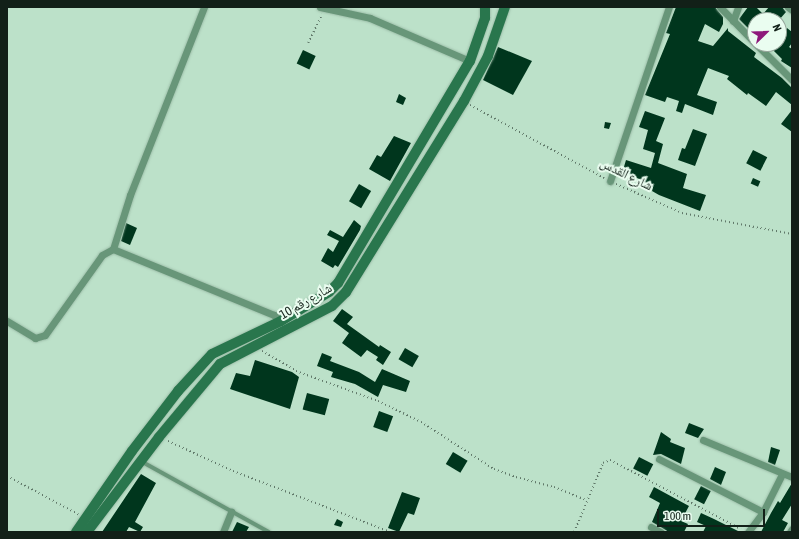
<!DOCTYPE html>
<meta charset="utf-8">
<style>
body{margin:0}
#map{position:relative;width:799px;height:539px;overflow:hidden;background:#bce1c9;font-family:"Asap Condensed","Noto Naskh Arabic",sans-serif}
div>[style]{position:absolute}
.building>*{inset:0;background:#00361d;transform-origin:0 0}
.path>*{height:1.5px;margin-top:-0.75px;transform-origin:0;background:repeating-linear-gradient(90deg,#607869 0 1px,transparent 0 4px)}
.roads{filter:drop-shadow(0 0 1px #9dbea9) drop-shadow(0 0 1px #9dbea9)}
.lane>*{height:3.5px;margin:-1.75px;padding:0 1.75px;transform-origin:1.75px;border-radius:1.75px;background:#689679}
.street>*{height:7px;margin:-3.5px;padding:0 3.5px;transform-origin:3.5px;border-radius:3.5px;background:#689679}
.secondary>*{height:10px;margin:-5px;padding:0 5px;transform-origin:5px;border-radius:5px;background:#29764d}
span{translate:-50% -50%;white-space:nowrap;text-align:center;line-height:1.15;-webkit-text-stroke:4px #eafdf0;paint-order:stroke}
.street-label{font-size:13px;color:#122018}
.frame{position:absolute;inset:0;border:8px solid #122018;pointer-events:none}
.north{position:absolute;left:747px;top:12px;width:40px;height:40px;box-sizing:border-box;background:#eafdf0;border:1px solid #94a59a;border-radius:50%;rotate:67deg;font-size:11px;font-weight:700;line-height:16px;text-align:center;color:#122018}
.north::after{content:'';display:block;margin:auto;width:14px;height:18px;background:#8e1a7b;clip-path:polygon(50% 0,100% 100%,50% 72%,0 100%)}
.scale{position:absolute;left:657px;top:509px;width:108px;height:18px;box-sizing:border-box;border:2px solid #122018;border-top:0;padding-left:5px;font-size:12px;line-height:14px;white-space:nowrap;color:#122018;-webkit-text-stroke:3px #eafdf0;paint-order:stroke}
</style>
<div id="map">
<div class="building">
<div style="clip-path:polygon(676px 7px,715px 7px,723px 17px,723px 24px,719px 32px,705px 24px,698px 41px,713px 46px,728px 28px,728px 31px,756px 53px,754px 57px,782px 78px,792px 88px,792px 105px,776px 92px,766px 106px,748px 93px,747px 95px,727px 79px,729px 76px,708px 68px,697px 95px,717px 102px,713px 115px,685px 104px,682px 113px,676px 111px,679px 101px,667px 97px,665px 102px,645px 95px,670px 34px,666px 33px)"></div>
<div style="clip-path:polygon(748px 7px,756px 7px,763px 14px,769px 7px,782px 7px,786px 12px,779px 20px,755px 20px,748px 28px,739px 19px)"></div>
<div style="clip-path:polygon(787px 28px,792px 32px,792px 43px,789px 47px,792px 49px,792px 68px,781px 61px,782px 59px,767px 44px,779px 44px,779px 39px)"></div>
<div style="clip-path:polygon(498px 47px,532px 61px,513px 95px,483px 80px)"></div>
<div style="left:303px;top:50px;width:14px;height:15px;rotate:25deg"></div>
<div style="clip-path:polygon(399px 94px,406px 98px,403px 105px,396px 102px)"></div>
<div style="clip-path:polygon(792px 110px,792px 132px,781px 124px)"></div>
<div style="clip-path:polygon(645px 111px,665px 118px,656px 141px,663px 144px,658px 163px,687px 174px,683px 188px,706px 195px,700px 211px,659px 195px,652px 191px,653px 187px,623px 170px,626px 160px,651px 168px,655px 153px,643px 149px,648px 130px,639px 127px)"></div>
<div style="clip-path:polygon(605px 122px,611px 123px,609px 129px,604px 128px)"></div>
<div style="clip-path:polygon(693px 129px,707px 134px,695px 166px,678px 160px,682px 148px,685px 149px)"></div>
<div style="clip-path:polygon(394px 136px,411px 143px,390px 181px,369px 169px,377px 155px,381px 157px)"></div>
<div style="left:753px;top:150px;width:16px;height:15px;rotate:27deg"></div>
<div style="left:753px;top:178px;width:8px;height:6px;rotate:23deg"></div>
<div style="left:359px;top:184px;width:14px;height:20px;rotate:30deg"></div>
<div style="clip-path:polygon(354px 220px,361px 226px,360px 230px,338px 267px,335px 265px,333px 268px,321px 261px,328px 248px,333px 252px,339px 241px,327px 235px,330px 230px,343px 237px)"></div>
<div style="clip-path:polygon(126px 223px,137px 228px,130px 245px,121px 241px)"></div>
<div style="clip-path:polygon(342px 309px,353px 317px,347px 324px,379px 347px,380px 345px,391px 352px,383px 365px,376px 360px,378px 357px,367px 350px,361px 357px,342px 343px,349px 333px,333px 321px)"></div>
<div style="left:405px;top:348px;width:16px;height:13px;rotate:30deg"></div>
<div style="clip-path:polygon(322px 353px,332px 357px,330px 361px,359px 372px,375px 382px,382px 369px,410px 381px,406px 392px,383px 385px,378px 397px,355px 384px,331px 377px,333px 372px,317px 366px)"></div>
<div style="clip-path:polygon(255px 360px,292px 372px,299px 377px,290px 409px,230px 389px,236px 373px,250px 376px)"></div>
<div style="left:307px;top:393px;width:23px;height:17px;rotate:15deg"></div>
<div style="left:379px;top:411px;width:15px;height:17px;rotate:20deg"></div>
<div style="clip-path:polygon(689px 423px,704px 429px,698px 438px,685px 433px)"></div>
<div style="clip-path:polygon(661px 432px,671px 439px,670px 442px,685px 448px,681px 464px,661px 454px,653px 455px)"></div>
<div style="clip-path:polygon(771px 447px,780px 450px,775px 465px,768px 462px)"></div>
<div style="left:453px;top:452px;width:17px;height:14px;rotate:31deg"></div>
<div style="left:639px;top:457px;width:16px;height:13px;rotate:27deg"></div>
<div style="clip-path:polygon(715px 467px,726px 472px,721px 485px,710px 479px)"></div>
<div style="clip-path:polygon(141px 474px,156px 483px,135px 522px,143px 527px,140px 532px,129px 527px,126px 532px,102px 532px)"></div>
<div style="clip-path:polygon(792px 483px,792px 504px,782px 520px,788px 523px,783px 532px,761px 532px,771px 513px,778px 501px,780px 503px)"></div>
<div style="left:701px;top:486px;width:11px;height:15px;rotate:27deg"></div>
<div style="clip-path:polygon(654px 487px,689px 506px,681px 521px,688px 524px,684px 532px,669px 532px,652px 522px,660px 503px,649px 497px)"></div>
<div style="clip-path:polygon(402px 492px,420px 498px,414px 515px,408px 513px,399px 532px,388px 528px)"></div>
<div style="clip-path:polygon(701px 513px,714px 519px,740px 532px,703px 532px,706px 526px,697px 522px)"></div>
<div style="clip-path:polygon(337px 519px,343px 522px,341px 527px,334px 525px)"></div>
<div style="clip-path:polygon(237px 522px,249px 527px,246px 532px,232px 532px)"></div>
</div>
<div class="path">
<div style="left:308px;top:43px;width:32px;rotate:-64deg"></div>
<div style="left:470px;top:105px;width:153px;rotate:28.6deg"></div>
<div style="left:616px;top:184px;width:72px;rotate:23.7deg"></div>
<div style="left:682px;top:213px;width:112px;rotate:10.8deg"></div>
<div style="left:262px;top:351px;width:39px;rotate:30deg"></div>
<div style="left:296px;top:371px;width:87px;rotate:20.1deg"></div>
<div style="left:378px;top:401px;width:48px;rotate:26deg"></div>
<div style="left:421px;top:422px;width:87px;rotate:32.8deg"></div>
<div style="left:494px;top:469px;width:23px;rotate:20deg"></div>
<div style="left:516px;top:477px;width:39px;rotate:15deg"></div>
<div style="left:554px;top:487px;width:35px;rotate:22deg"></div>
<div style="left:168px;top:441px;width:72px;rotate:24.8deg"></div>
<div style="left:233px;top:471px;width:168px;rotate:21.2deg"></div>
<div style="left:7px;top:476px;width:81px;rotate:28.2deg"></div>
<div style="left:574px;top:532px;width:75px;rotate:-67.2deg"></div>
<div style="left:603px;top:463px;width:8px;rotate:-23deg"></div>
<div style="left:610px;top:460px;width:148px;rotate:27.8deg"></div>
</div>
<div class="roads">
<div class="lane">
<div style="left:141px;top:461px;width:146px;rotate:29deg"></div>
</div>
<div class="street">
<div style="left:320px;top:7px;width:51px;rotate:12.4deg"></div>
<div style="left:370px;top:18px;width:109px;rotate:23.3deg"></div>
<div style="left:720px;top:7px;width:50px;rotate:45.8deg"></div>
<div style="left:788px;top:7px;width:5px;rotate:37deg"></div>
<div style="left:733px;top:21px;width:15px;rotate:-70deg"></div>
<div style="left:756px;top:44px;width:51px;rotate:45deg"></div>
<div style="left:610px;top:181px;width:184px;rotate:-71.3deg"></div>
<div style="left:113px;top:249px;width:57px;rotate:-72.5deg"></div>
<div style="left:130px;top:195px;width:202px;rotate:-68.5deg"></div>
<div style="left:7px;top:321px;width:33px;rotate:31deg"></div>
<div style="left:35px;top:338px;width:10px;rotate:-17deg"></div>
<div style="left:45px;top:335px;width:98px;rotate:-54.5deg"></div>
<div style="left:102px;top:255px;width:13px;rotate:-29deg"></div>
<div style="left:113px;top:249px;width:174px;rotate:22.3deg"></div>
<div style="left:274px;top:315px;width:9px;rotate:41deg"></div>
<div style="left:703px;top:440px;width:96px;rotate:22.6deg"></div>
<div style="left:659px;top:459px;width:117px;rotate:27deg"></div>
<div style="left:651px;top:527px;width:11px;rotate:27deg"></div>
<div style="left:223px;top:532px;width:22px;rotate:-68deg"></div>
<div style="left:748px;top:532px;width:25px;rotate:-53deg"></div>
<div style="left:763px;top:512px;width:42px;rotate:-63.4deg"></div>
<div style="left:790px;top:532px;width:4px;rotate:-56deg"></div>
</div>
<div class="secondary">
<div style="left:76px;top:532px;width:98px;rotate:-55.3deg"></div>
<div style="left:132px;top:451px;width:76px;rotate:-52.5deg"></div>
<div style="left:178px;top:391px;width:50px;rotate:-47.4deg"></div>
<div style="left:212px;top:354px;width:76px;rotate:-25.6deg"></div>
<div style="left:281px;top:321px;width:56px;rotate:-31.1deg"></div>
<div style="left:329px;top:292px;width:13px;rotate:-45deg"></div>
<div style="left:338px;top:283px;width:258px;rotate:-59.3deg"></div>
<div style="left:470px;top:61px;width:46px;rotate:-70.8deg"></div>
<div style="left:485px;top:18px;width:11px;rotate:-90deg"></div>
<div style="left:87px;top:532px;width:119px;rotate:-52.8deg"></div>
<div style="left:159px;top:437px;width:95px;rotate:-50.1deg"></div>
<div style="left:220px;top:364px;width:126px;rotate:-27.4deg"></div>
<div style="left:332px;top:306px;width:20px;rotate:-45deg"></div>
<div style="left:346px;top:292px;width:225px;rotate:-58.3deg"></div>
<div style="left:464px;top:101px;width:51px;rotate:-61.9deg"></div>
<div style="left:488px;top:56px;width:52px;rotate:-70.9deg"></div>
</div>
</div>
<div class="street-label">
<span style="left:626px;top:175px;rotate:26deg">شارع القدس</span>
<span style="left:306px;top:302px;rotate:-30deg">شارع رقم 10</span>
</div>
<div class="frame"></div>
<div class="north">N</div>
<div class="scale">100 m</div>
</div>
